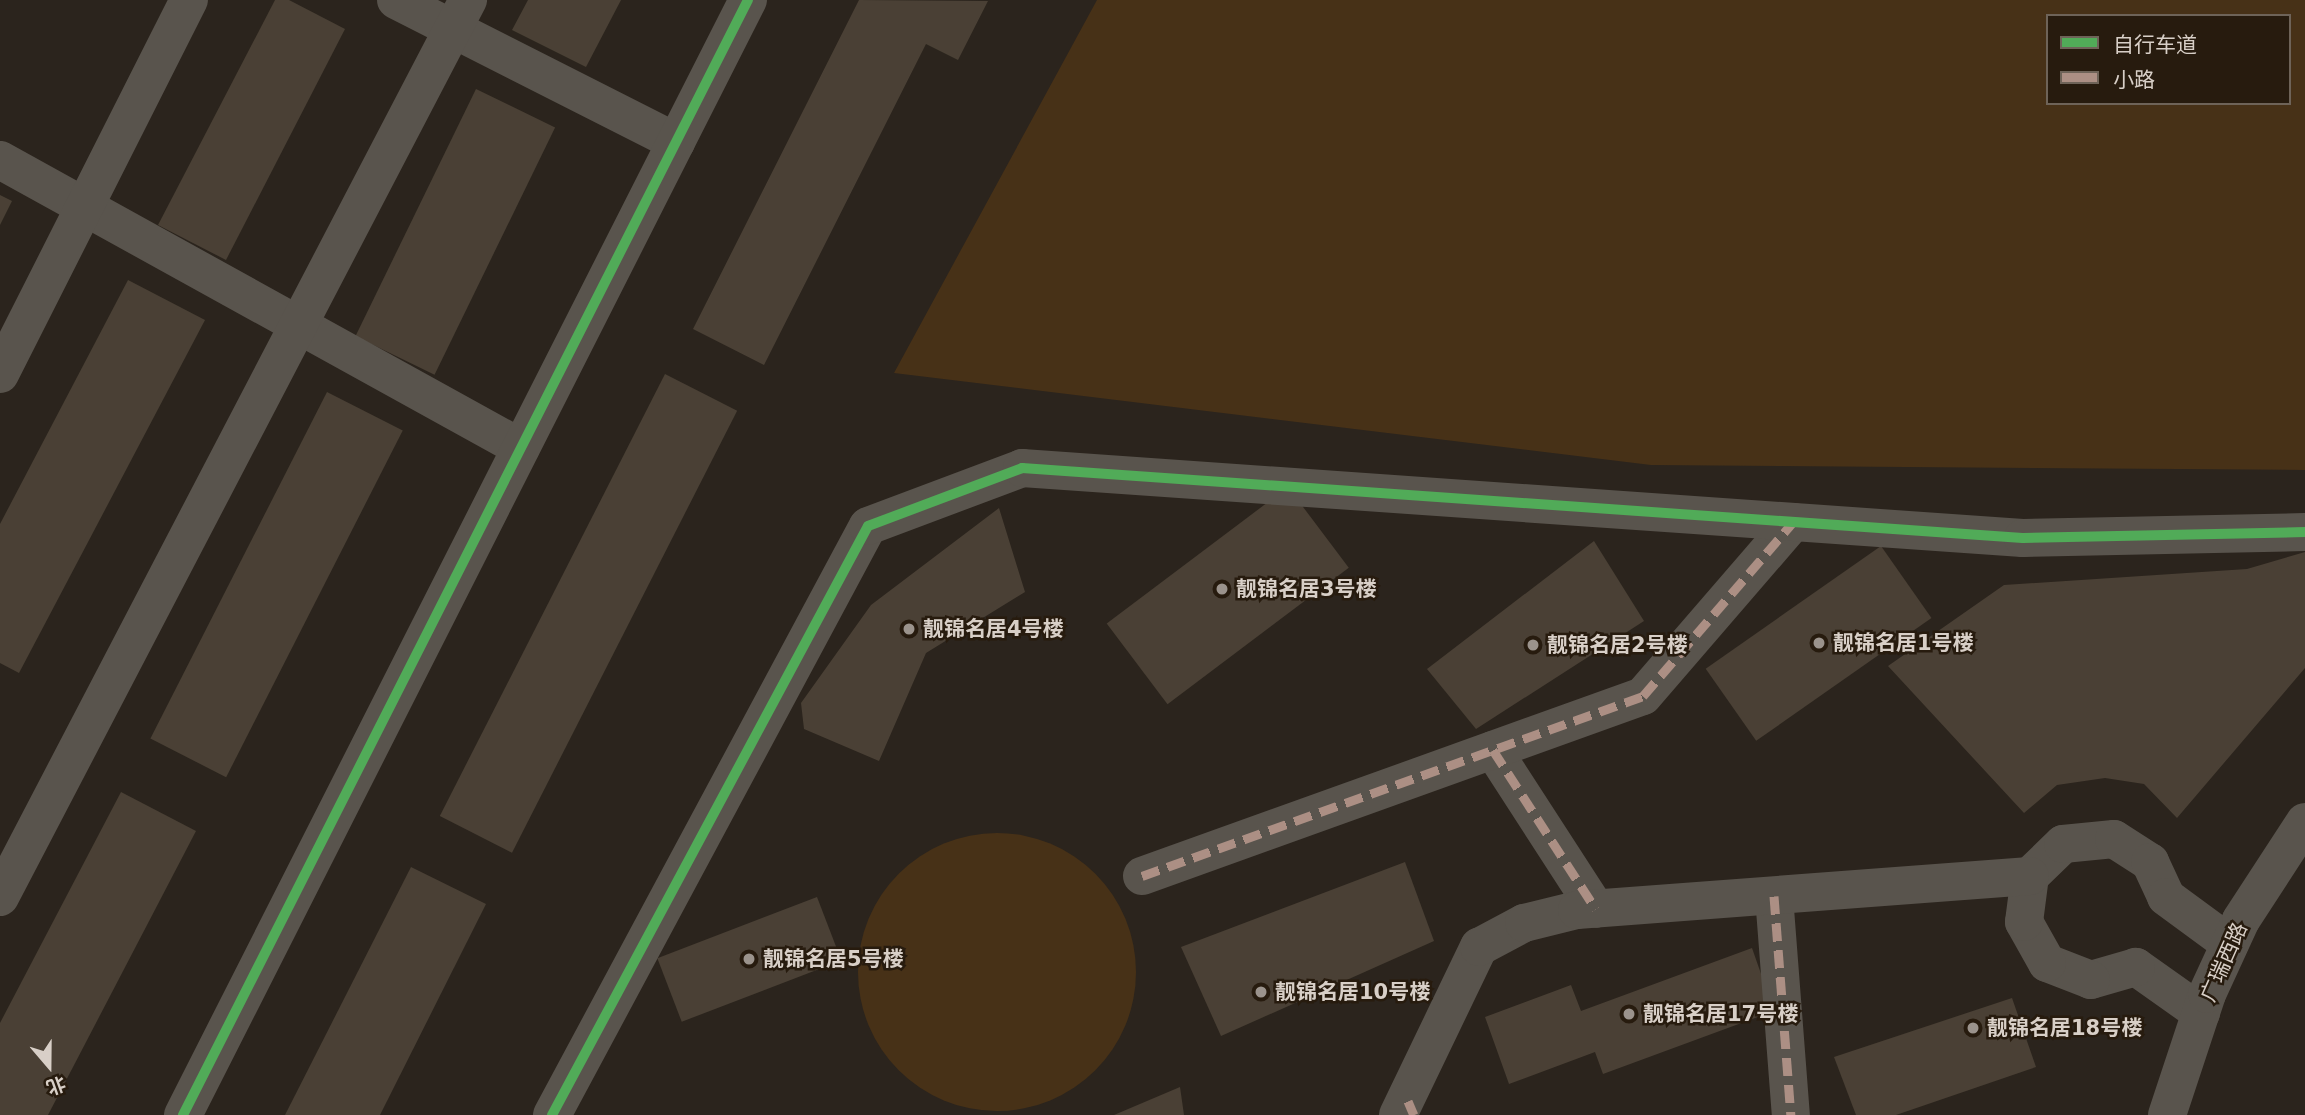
<!DOCTYPE html>
<meta charset="utf-8">
<style>
body{margin:0}
#map{position:relative;width:2305px;height:1115px;overflow:hidden;background:#2b241d;font-family:"DejaVu Sans","Noto Sans SC",sans-serif}
div>[style]{position:absolute}
.green>*{inset:0;background:#473117}
.round{border-radius:50%}
.building>*{inset:0;background:#4a4035;transform-origin:0 0}
.minor>*{height:38px;margin:-19px;padding:0 19px;transform-origin:19px;border-radius:19px;background:#59544d}
.quiet>*{height:9px;margin-top:-4.5px;transform-origin:0;background:repeating-linear-gradient(90deg,#ac8f84 0 18px,transparent 0 27px)}
.cycleway>*{height:10px;margin:-5px;padding:0 5px;transform-origin:5px;border-radius:5px;background:#51ab58}
.dots>*{width:19px;height:19px;translate:-50% -50%;box-sizing:border-box;border:4px solid #271b0e;border-radius:50%}
span{translate:-50% -50%;white-space:nowrap;text-align:center;line-height:1.15;-webkit-text-stroke:5px #271b0e;paint-order:stroke}
.poi-label{font-size:21px;color:#d8cfc7;font-weight:700}
.left{translate:0 -50%;text-align:left}
.street-label{font-size:21px;color:#d8cfc7}
.legend{position:absolute;left:2046px;top:14px;width:245px;height:91px;box-sizing:border-box;background:#271b0e;border:2px solid #6e6358;margin:0;padding:9px 12px;list-style:none;font-size:21px;color:#d8cfc7}
.legend li{display:flex;align-items:center;gap:14px;height:35px}
.legend b{width:35px;border:2px solid #6e6358}
.north{position:absolute;left:14px;top:1031px;width:70px;height:70px;-webkit-text-stroke:5px #271b0e;paint-order:stroke;rotate:160deg;font-size:19px;font-weight:700;line-height:28px;text-align:center;color:#d8cfc7}
.north::after{content:'';display:block;margin:auto;width:24px;height:32px;background:#d8cfc7;clip-path:polygon(50% 0,100% 100%,50% 72%,0 100%)}
</style>
<div id="map">
<div class="green">
<div style="clip-path:polygon(evenodd,1097px 0,2305px 0,2305px 470px,1651px 465px,894px 373px,1097px 0,2048px 16px,2289px 16px,2289px 103px,2048px 103px,2048px 16px)"></div>
<div class="round" style="left:858px;top:833px;width:278px;height:278px"></div>
</div>
<div class="building">
<div style="clip-path:polygon(275px 0,289px 0,345px 29px,226px 260px,158px 225px)"></div>
<div style="clip-path:polygon(528px 0,621px 0,586px 67px,512px 30px)"></div>
<div style="clip-path:polygon(859px 0,988px 1px,958px 60px,926px 44px,764px 365px,693px 329px)"></div>
<div style="left:476px;top:89px;width:88px;height:275px;rotate:26deg"></div>
<div style="clip-path:polygon(0 195px,12px 201px,0 225px)"></div>
<div style="clip-path:polygon(128px 280px,205px 320px,19px 673px,0 663px,0 524px)"></div>
<div style="left:665px;top:374px;width:81px;height:496px;rotate:27deg"></div>
<div style="left:327px;top:392px;width:85px;height:389px;rotate:27deg"></div>
<div style="left:1288px;top:487px;width:101px;height:227px;rotate:53deg"></div>
<div style="clip-path:polygon(999px 508px,1025px 592px,926px 653px,879px 761px,804px 729px,801px 703px,871px 605px)"></div>
<div style="clip-path:polygon(1594px 541px,1644px 621px,1476px 729px,1427px 669px)"></div>
<div style="left:1881px;top:546px;width:88px;height:214px;rotate:55deg"></div>
<div style="clip-path:polygon(2305px 552px,2305px 668px,2177px 818px,2144px 784px,2105px 778px,2057px 785px,2024px 813px,1888px 666px,2004px 585px,2247px 569px)"></div>
<div style="clip-path:polygon(121px 792px,196px 831px,48px 1115px,0 1115px,0 1023px)"></div>
<div style="clip-path:polygon(1405px 862px,1434px 941px,1221px 1036px,1181px 947px)"></div>
<div style="clip-path:polygon(411px 867px,486px 904px,380px 1115px,285px 1115px)"></div>
<div style="left:817px;top:897px;width:68px;height:171px;rotate:69deg"></div>
<div style="clip-path:polygon(1752px 948px,1774px 1011px,1603px 1074px,1595px 1052px,1509px 1084px,1485px 1017px,1571px 985px,1581px 1011px)"></div>
<div style="clip-path:polygon(2012px 998px,2036px 1067px,1896px 1115px,1856px 1115px,1834px 1057px)"></div>
<div style="clip-path:polygon(1180px 1087px,1184px 1115px,1114px 1115px)"></div>
</div>
<div class="minor">
<div style="left:396px;top:0;width:314px;rotate:26.9deg"></div>
<div style="left:0;top:160px;width:595px;rotate:28.93deg"></div>
<div style="left:0;top:374px;width:419px;rotate:-63.2deg"></div>
<div style="left:1493px;top:750px;width:189px;rotate:57.1deg"></div>
<div style="left:1142px;top:876px;width:532px;rotate:-19.76deg"></div>
<div style="left:1643px;top:696px;width:230px;rotate:-49.2deg"></div>
<div style="left:1774px;top:896px;width:220px;rotate:85.6deg"></div>
<div style="left:0;top:897px;width:1012px;rotate:-62.45deg"></div>
<div style="left:2201px;top:1013px;width:80px;rotate:-144.7deg"></div>
<div style="left:2136px;top:967px;width:47px;rotate:163.9deg"></div>
<div style="left:2091px;top:980px;width:47px;rotate:-158.9deg"></div>
<div style="left:2047px;top:963px;width:47px;rotate:-119.3deg"></div>
<div style="left:2024px;top:922px;width:46px;rotate:-82.6deg"></div>
<div style="left:2030px;top:876px;width:46px;rotate:-44.1deg"></div>
<div style="left:2063px;top:844px;width:51px;rotate:-5.6deg"></div>
<div style="left:2114px;top:839px;width:43px;rotate:32.6deg"></div>
<div style="left:2150px;top:862px;width:38px;rotate:65deg"></div>
<div style="left:2166px;top:897px;width:79px;rotate:36.3deg"></div>
<div style="left:183px;top:1115px;width:1250px;rotate:-63.13deg"></div>
<div style="left:552px;top:1115px;width:668px;rotate:-61.79deg"></div>
<div style="left:868px;top:526px;width:165px;rotate:-20.6deg"></div>
<div style="left:1022px;top:468px;width:1003px;rotate:4deg"></div>
<div style="left:2023px;top:538px;width:282px;rotate:-1.2deg"></div>
<div style="left:1398px;top:1115px;width:187px;rotate:-64.3deg"></div>
<div style="left:1479px;top:947px;width:51px;rotate:-28.1deg"></div>
<div style="left:1524px;top:923px;width:55px;rotate:-13.8deg"></div>
<div style="left:1577px;top:910px;width:454px;rotate:-4.3deg"></div>
<div style="left:2167px;top:1115px;width:127px;rotate:-71.7deg"></div>
<div style="left:2207px;top:994px;width:81px;rotate:-65.3deg"></div>
<div style="left:2241px;top:920px;width:117px;rotate:-56.9deg"></div>
</div>
<div class="quiet">
<div style="left:1493px;top:750px;width:189px;rotate:57.1deg"></div>
<div style="left:1142px;top:876px;width:532px;rotate:-19.76deg"></div>
<div style="left:1643px;top:696px;width:230px;rotate:-49.2deg"></div>
<div style="left:1774px;top:896px;width:220px;rotate:85.6deg"></div>
<div style="left:1408px;top:1101px;width:15px;rotate:67deg"></div>
</div>
<div class="cycleway">
<div style="left:183px;top:1115px;width:1250px;rotate:-63.13deg"></div>
<div style="left:552px;top:1115px;width:668px;rotate:-61.79deg"></div>
<div style="left:868px;top:526px;width:165px;rotate:-20.6deg"></div>
<div style="left:1022px;top:468px;width:1003px;rotate:4deg"></div>
<div style="left:2023px;top:538px;width:282px;rotate:-1.2deg"></div>
</div>
<div class="dots">
<div style="left:1222px;top:589px;background:#9b938c"></div>
<div style="left:909px;top:629px;background:#9b938c"></div>
<div style="left:1819px;top:643px;background:#9b938c"></div>
<div style="left:1533px;top:645px;background:#9b938c"></div>
<div style="left:749px;top:959px;background:#9b938c"></div>
<div style="left:1261px;top:992px;background:#9b938c"></div>
<div style="left:1629px;top:1014px;background:#9b938c"></div>
<div style="left:1973px;top:1028px;background:#9b938c"></div>
</div>
<div class="poi-label">
<span class="left" style="left:1236px;top:589px">靓锦名居3号楼</span>
<span class="left" style="left:923px;top:629px">靓锦名居4号楼</span>
<span class="left" style="left:1833px;top:643px">靓锦名居1号楼</span>
<span class="left" style="left:1547px;top:645px">靓锦名居2号楼</span>
<span class="left" style="left:763px;top:959px">靓锦名居5号楼</span>
<span class="left" style="left:1275px;top:992px">靓锦名居10号楼</span>
<span class="left" style="left:1643px;top:1014px">靓锦名居17号楼</span>
<span class="left" style="left:1987px;top:1028px">靓锦名居18号楼</span>
</div>
<div class="street-label">
<span style="left:2224px;top:962px;rotate:-66deg">广瑞西路</span>
</div>
<ul class="legend">
<li><b style="height:9px;background:#51ab58"></b>自行车道</li>
<li><b style="height:9px;background:#ac8f84"></b>小路</li>
</ul>
<div class="north">北</div>
</div>
